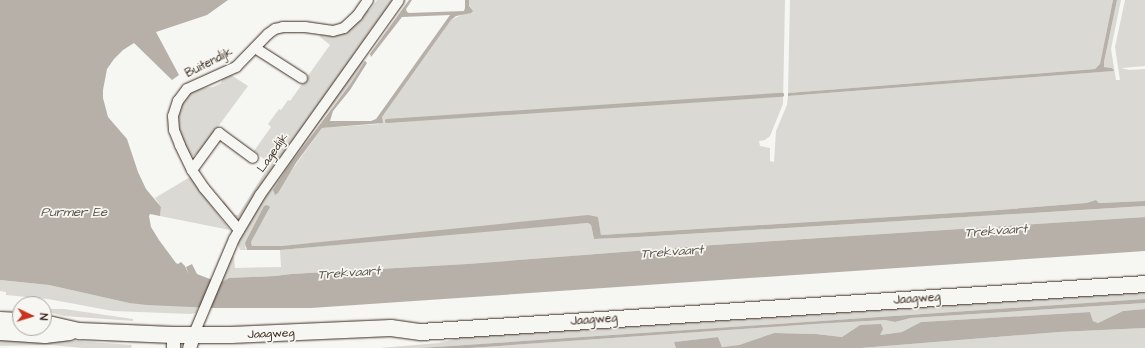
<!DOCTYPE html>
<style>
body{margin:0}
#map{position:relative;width:1145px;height:348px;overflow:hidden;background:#f6f6f2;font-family:"Architects Daughter",sans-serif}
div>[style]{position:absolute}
.green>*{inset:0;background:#dad9d3}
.water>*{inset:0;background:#b6b0a9}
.stream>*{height:3.5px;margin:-1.75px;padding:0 1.75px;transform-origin:1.75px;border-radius:1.75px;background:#b6b0a9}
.roads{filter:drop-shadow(0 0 1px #3b2a1e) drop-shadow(0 0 1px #3b2a1e)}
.minor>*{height:10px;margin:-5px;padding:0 5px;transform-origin:5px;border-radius:5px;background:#f6f6f2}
.tertiary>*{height:13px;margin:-6.5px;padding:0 6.5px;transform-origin:6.5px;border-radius:6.5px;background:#f6f6f2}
.primary>*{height:16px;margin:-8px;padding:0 8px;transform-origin:8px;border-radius:8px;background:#f6f6f2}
span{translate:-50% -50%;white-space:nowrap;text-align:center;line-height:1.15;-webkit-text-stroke:3.5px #f6f6f2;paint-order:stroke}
.street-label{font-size:12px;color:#3b2a1e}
.water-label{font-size:13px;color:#605248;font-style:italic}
.north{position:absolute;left:12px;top:296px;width:40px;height:40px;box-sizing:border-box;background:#f6f6f2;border:1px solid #aba49d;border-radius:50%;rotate:94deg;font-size:11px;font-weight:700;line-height:16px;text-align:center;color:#3b2a1e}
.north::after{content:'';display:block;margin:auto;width:14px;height:18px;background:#c8321e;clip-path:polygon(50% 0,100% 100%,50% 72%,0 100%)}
</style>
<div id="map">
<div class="green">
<div style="clip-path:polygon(377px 0,396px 0,380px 23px,371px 29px,357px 54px,240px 219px,236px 220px,222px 202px,224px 201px,234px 215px,238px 215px,270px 164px,254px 151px,271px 127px,268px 124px,279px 109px,281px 110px,288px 100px,290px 101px,330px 45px,319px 36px,320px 35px,329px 36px,340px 34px,349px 30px,366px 11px,370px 10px)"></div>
<div style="clip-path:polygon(469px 0,785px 0,783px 104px,770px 136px,765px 140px,759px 141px,760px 146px,770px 148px,770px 161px,774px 162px,776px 131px,787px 105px,788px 96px,1113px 71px,1112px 68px,1104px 67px,1104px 62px,1117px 0,1121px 0,1111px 49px,1116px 80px,1120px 80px,1115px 47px,1125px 0,1145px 0,1145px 66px,1121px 68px,1129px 70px,1145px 69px,1145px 201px,1099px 203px,1096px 200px,1086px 203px,986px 211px,601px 235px,598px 217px,281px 246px,252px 246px,251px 242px,270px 207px,245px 248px,247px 250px,240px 250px,237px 242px,276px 177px,361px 59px,365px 61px,351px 83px,317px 126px,273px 190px,287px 177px,322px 128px,379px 124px,382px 117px,451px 20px,472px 10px,469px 5px)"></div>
<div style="clip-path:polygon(790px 0,1113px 0,1100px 65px,1095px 69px,788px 93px)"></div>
<div style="clip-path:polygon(231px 75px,248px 86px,200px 151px,193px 156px,190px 155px,178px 128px,178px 112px,187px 94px,200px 88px,213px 87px,221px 83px,223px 78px)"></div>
<div style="clip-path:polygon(190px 177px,199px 190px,230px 230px,160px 216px,161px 207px,155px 198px)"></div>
<div style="clip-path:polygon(1145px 206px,1145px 217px,713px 245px,467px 264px,291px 274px,275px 276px,230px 278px,220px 283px,231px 256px,234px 257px,235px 268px,281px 267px,280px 250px,441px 235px,588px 223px,591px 225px,594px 239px,638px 237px)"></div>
<div style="clip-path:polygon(0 280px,49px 285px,129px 303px,199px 306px,196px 313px,191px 314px,113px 311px,48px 299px,6px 295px,6px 292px,0 291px)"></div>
<div style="clip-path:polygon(1145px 292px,1145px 299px,420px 348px,380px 348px,438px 343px,463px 337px)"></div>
<div style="clip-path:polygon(1145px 303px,1145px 309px,1123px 311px,1098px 323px,1093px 321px,1090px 312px,921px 322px,902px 332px,880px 335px,860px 325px,842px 337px,816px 334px,774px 333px,739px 345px,722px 347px,718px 337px,674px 342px,676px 348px,470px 348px,815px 324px,885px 320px,895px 322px,911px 318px)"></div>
<div style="clip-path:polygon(44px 309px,64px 309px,133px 319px,133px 321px,64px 316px,44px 311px)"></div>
<div style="clip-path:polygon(1145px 328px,1145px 348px,861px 348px,1059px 332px)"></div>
<div style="clip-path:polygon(0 339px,50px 339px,132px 345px,131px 348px,83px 348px,51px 345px,0 346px)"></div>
</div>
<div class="water">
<div style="clip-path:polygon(0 0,228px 0,207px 15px,156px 32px,179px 75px,172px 80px,134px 43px,123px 50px,114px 59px,107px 69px,103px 90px,103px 98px,108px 117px,127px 139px,138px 172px,146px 189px,161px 207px,160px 216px,150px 214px,149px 216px,151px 227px,159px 240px,176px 263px,178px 264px,181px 262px,185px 266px,189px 275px,186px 267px,192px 264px,197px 274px,220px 283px,229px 278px,275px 276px,291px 274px,467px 264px,713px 245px,1145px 217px,1145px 251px,311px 308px,214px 308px,147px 305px,129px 303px,49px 285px,0 280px)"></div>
<div style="clip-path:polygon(409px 0,412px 0,406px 9px,407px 12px,409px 13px,464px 11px,465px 8px,465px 0,469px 0,469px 6px,473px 11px,471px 13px,456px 16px,451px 20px,382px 117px,383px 123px,322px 128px,296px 163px,278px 193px,275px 195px,273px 190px,288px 167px,351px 83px,365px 61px,367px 63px,350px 90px,333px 111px,330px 121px,371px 121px,376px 119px,450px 15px,402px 17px,371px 57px,370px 54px)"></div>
<div style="clip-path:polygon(1113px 0,1117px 0,1104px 62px,1104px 67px,1112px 68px,1114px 71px,788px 96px,788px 93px,1095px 69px,1100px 64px)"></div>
<div style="clip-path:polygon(1096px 200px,1099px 203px,1145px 201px,1145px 206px,638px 237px,594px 239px,591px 225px,588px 223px,280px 250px,247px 250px,245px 243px,264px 206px,267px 205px,270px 207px,251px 242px,252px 246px,281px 246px,588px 215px,598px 217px,601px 235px,986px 211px,1086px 203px)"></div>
<div style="clip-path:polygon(1145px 299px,1145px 303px,911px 318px,895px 322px,885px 320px,815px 324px,470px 348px,420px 348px)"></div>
<div style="clip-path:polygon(1145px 309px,1145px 328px,1059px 332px,861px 348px,676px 348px,674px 342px,718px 337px,722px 347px,739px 345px,774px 333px,816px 334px,842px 337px,860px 325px,881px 324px,883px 329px,880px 335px,902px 332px,921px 322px,1090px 312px,1093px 321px,1098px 323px,1123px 311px)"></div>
</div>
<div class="stream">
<div style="left:387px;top:121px;width:396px;rotate:-3.8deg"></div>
</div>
<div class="roads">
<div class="minor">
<div style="left:255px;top:48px;width:56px;rotate:32.6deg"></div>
<div style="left:192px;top:170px;width:46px;rotate:-53.9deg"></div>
<div style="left:219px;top:133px;width:42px;rotate:36.3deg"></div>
<div style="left:239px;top:230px;width:55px;rotate:-129.8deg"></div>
<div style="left:204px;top:188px;width:22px;rotate:-124deg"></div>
<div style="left:192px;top:170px;width:28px;rotate:-116deg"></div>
<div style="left:180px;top:145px;width:16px;rotate:-112deg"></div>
<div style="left:174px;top:130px;width:14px;rotate:-94deg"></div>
<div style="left:173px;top:116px;width:16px;rotate:-72deg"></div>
<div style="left:178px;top:101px;width:15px;rotate:-53deg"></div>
<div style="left:187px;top:89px;width:54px;rotate:-24.2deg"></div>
<div style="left:236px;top:67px;width:46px;rotate:-45.9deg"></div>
<div style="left:268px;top:34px;width:9px;rotate:-36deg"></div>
<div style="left:275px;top:29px;width:8px;rotate:-14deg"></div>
<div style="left:283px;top:27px;width:22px"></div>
<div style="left:305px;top:27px;width:28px;rotate:8deg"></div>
<div style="left:333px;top:31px;width:11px;rotate:-15deg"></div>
<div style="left:344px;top:28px;width:18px;rotate:-43deg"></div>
<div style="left:357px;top:16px;width:19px;rotate:-55deg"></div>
<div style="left:193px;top:336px;width:105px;rotate:-67.1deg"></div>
<div style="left:234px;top:239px;width:51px;rotate:-59.4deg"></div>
<div style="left:260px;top:195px;width:239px;rotate:-54.5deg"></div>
</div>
<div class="tertiary">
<div style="left:173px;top:348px;width:13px;rotate:-90deg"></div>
<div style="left:189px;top:348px;width:13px;rotate:-72deg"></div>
</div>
<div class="primary">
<div style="left:0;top:320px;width:20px;rotate:3deg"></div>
<div style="left:44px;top:323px;width:37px;rotate:13deg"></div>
<div style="left:80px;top:331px;width:93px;rotate:2.5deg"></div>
<div style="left:173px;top:335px;width:58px"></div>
<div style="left:231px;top:335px;width:160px;rotate:-2.5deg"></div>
<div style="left:391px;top:328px;width:30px;rotate:8deg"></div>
<div style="left:421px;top:332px;width:726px;rotate:-3.79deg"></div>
<div style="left:0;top:332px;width:45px;rotate:3.8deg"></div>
<div style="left:45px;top:335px;width:25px;rotate:-7deg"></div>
</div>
</div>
<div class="street-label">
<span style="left:209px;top:63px;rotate:-27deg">Buitendijk</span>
<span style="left:273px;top:153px;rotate:-55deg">Lagedijk</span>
<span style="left:917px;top:299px;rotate:-4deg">Jaagweg</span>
<span style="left:594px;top:320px;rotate:-4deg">Jaagweg</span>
<span style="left:271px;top:334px;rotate:-2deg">Jaagweg</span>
</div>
<div class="water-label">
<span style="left:74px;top:212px">Purmer Ee</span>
<span style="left:996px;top:231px;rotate:-4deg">Trekvaart</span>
<span style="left:672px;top:252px;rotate:-4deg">Trekvaart</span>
<span style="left:349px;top:273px;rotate:-4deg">Trekvaart</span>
</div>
<div class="north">N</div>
</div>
